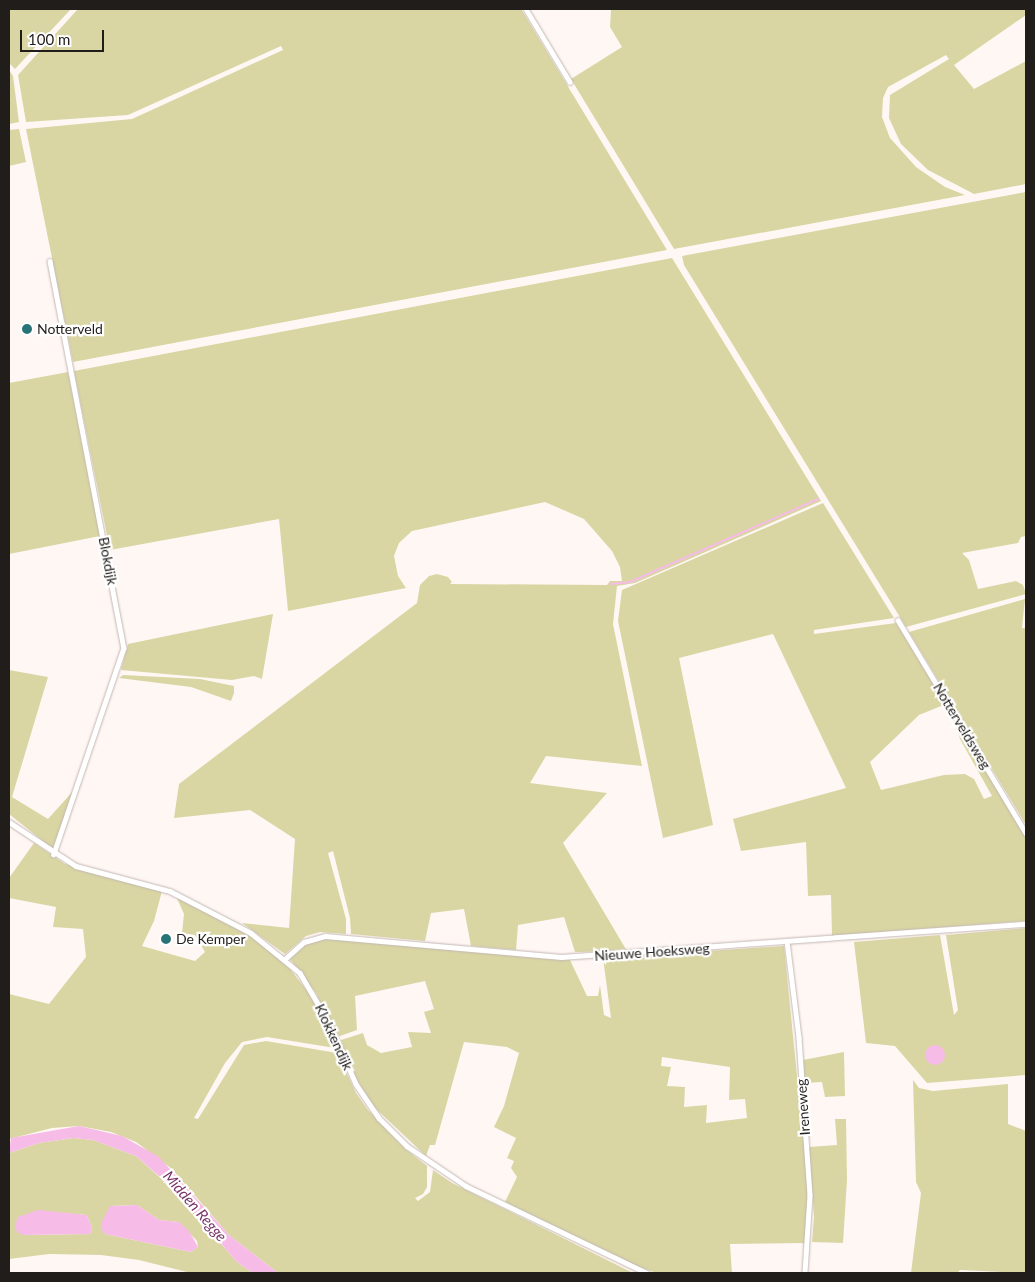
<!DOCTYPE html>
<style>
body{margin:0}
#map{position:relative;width:1035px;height:1282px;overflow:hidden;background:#fff7f4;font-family:Lato,sans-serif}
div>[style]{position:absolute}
.green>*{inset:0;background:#d9d6a3}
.water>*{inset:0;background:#f7bbe7}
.round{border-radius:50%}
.stream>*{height:2px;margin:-1px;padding:0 1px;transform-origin:1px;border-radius:1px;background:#f7bbe7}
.roads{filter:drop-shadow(0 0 1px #c3b7b3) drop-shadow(0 0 1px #c3b7b3)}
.minor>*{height:4.5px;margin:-2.25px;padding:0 2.25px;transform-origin:2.25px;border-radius:2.25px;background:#fff}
.dots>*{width:14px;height:14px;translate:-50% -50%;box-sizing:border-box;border:2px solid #fff;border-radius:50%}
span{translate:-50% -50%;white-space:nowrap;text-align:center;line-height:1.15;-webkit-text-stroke:4.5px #fff;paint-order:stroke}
.poi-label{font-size:14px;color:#211d1b}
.left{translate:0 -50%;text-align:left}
.street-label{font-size:14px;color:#211d1b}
.water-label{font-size:15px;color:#783369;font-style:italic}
.frame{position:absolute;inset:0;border:10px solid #211d1b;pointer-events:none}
.scale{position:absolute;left:20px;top:30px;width:84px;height:22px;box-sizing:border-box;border:2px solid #211d1b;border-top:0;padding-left:6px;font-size:15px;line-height:18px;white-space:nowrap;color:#211d1b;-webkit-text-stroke:4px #fff;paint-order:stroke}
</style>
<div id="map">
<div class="green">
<div style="clip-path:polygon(9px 9px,71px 9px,15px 69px,9px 63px)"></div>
<div style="clip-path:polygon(78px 9px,521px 9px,667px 250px,73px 362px,26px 129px,132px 119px,283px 50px,281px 46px,128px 115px,26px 122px,18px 75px)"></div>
<div style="clip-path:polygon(611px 9px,1026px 9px,1026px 15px,954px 65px,974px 89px,1026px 61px,1026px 184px,974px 194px,928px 170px,901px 144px,889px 118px,890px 95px,949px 59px,946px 55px,888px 87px,883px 98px,882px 117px,890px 138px,916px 167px,945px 187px,965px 195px,674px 249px,571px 79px,622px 47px,610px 27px)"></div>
<div style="clip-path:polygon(9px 70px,13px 76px,19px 122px,9px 124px)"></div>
<div style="clip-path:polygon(19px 129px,26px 162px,9px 166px,9px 130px)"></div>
<div style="clip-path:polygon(1026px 192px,1026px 536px,1021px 537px,1018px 543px,962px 553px,969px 560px,978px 589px,1016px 581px,1023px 585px,1026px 594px,906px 627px,684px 265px,682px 256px)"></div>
<div style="clip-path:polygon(672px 258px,821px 501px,635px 583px,617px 586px,613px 624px,642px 766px,546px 756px,530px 783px,607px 793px,563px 843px,627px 951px,575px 952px,564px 917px,518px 925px,516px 950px,471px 946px,464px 909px,431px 913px,425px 941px,351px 934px,350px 918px,333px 851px,328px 853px,346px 919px,346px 934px,320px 932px,306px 936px,285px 954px,242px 923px,289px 928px,295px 839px,250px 810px,174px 818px,179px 784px,417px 603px,420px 585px,429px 576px,437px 574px,448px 577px,452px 582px,450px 584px,607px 585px,610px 581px,622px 581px,620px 567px,612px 551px,584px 519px,545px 502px,412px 531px,399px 543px,394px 556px,398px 576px,406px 588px,288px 611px,279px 519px,110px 550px,74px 371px)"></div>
<div style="clip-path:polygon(68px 372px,100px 536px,9px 554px,9px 383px)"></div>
<div style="clip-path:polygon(823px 503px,894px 618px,814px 630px,814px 634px,896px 623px,946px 704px,919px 715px,870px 762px,881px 790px,944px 775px,965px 774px,974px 779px,984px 799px,992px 796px,960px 739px,952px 714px,1026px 837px,1026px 921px,832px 936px,831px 895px,808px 896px,806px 842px,741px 851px,733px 819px,846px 788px,773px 634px,679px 658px,713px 825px,663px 838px,618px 621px,622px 590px)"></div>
<div style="clip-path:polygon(1025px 599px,1022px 628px,1026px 628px,1026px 825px,909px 632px)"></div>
<div style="clip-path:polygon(273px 614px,262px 679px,254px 676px,232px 680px,121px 670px,128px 644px)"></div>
<div style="clip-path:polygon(9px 670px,48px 677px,12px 797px,48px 819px,73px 791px,53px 849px,9px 814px)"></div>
<div style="clip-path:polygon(123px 675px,200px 679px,234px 686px,234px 693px,231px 701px,191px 687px,119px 678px)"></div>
<div style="clip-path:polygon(34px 843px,65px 864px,162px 891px,154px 921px,142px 946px,195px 961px,205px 952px,195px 935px,182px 933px,184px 914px,176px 896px,255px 939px,290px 969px,312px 997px,335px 1048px,267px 1037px,242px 1042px,225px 1063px,194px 1118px,198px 1119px,244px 1045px,266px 1041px,337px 1053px,356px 1093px,368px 1110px,404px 1148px,427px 1166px,427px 1187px,423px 1194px,415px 1198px,418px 1201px,430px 1192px,433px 1170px,452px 1183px,633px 1273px,278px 1273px,229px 1235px,172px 1169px,136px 1142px,111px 1132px,79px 1126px,52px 1128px,9px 1139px,9px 994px,49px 1004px,86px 957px,83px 929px,53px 927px,56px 907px,9px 898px,9px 878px)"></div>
<div style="clip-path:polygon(1026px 928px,1026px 1075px,927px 1083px,895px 1046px,866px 1043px,854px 942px,940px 935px,954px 1015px,958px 1010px,946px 935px)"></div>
<div style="clip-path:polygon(evenodd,326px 938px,570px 960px,587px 996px,598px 996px,600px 985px,604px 1015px,611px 1018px,603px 958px,784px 946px,808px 1186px,807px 1243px,730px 1244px,732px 1273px,657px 1273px,633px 1265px,505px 1202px,517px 1177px,511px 1168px,514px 1161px,507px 1158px,516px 1138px,494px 1127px,504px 1106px,519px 1053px,507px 1047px,464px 1042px,435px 1145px,430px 1145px,426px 1156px,373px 1106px,354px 1075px,338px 1041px,363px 1033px,367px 1045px,381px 1053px,412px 1047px,408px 1032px,431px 1033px,424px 1012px,434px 1009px,425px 981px,355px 996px,357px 1030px,337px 1037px,316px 993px,290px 959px,309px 941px,326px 938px,662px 1057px,730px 1067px,729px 1100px,745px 1099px,747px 1118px,706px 1123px,707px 1105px,684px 1107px,685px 1087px,667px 1086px,671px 1067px,661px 1066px,662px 1057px)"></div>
<div style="clip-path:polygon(844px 1052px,845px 1096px,825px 1097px,822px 1082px,805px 1083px,803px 1060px)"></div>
<div style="clip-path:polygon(913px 1080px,919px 1088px,933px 1091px,1008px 1084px,1008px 1124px,1026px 1131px,1026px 1273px,960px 1270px,957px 1273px,911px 1273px,921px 1193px,916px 1182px)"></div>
<div style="clip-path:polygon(835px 1119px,846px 1119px,847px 1180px,843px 1243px,812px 1242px,814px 1217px,809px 1147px,837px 1145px)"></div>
<div style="clip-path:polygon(evenodd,73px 1138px,93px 1140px,136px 1156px,174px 1190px,237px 1262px,253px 1273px,191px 1273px,139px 1260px,101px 1255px,49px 1254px,9px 1259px,9px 1153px,39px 1143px,73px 1138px,137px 1205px,159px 1220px,179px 1222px,197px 1241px,198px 1247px,191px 1252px,105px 1234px,110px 1206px,137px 1205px,73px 1138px,62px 1213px,87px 1215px,92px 1229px,90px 1234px,23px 1235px,62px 1213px)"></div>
</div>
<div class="water">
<div class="round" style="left:925px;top:1045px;width:20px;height:20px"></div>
<div style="clip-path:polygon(79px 1126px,122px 1136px,159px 1157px,229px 1235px,278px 1273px,253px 1273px,237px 1262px,174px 1189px,136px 1156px,93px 1140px,73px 1138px,39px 1143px,9px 1153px,11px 1138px)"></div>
<div style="clip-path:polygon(137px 1205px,159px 1220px,179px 1222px,189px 1231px,198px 1247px,191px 1252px,105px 1234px,101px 1229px,101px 1223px,110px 1206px)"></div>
<div style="clip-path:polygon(38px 1210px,87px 1215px,92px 1229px,90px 1234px,23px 1235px,17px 1232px,15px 1226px,18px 1217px)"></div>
</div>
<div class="stream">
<div style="left:611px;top:584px;width:19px;rotate:-6deg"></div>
<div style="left:630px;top:582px;width:206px;rotate:-23.8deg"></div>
</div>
<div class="roads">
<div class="minor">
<div style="left:526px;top:9px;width:85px;rotate:58.9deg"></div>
<div style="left:50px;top:261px;width:394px;rotate:79.2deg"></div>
<div style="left:124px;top:648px;width:218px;rotate:108.8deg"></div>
<div style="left:898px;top:620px;width:249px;rotate:59deg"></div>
<div style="left:9px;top:822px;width:80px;rotate:33.3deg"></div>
<div style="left:76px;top:866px;width:97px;rotate:14.9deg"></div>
<div style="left:170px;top:891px;width:91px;rotate:27.4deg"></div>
<div style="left:251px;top:933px;width:63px;rotate:39.2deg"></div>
<div style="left:300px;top:973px;width:56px;rotate:59.7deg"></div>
<div style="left:328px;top:1021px;width:69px;rotate:66deg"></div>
<div style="left:356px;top:1084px;width:41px;rotate:55.9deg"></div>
<div style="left:379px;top:1118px;width:40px;rotate:45deg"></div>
<div style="left:407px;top:1146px;width:71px;rotate:34.1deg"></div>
<div style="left:466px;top:1186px;width:201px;rotate:25.7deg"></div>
<div style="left:787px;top:941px;width:98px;rotate:82.9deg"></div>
<div style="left:799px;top:1038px;width:157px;rotate:86deg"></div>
<div style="left:810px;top:1195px;width:78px;rotate:93.7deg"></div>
<div style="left:285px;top:959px;width:25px;rotate:-42deg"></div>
<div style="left:304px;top:942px;width:22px;rotate:-16deg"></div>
<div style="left:325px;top:936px;width:237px;rotate:5.1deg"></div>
<div style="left:561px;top:957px;width:466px;rotate:-4.1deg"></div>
</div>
</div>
<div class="dots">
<div style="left:27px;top:329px;background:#287377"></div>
<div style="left:166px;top:939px;background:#287377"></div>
</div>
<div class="poi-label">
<span class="left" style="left:37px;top:329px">Notterveld</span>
<span class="left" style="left:176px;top:939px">De Kemper</span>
</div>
<div class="street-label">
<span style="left:108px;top:561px;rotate:79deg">Blokdijk</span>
<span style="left:962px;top:726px;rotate:59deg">Notterveldsweg</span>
<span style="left:652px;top:952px;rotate:-4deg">Nieuwe Hoeksweg</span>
<span style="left:334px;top:1037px;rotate:65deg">Klokkendijk</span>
<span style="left:803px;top:1107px;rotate:-94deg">Ireneweg</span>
</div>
<div class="water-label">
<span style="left:195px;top:1206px;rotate:49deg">Midden Regge</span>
</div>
<div class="frame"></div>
<div class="scale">100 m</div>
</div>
